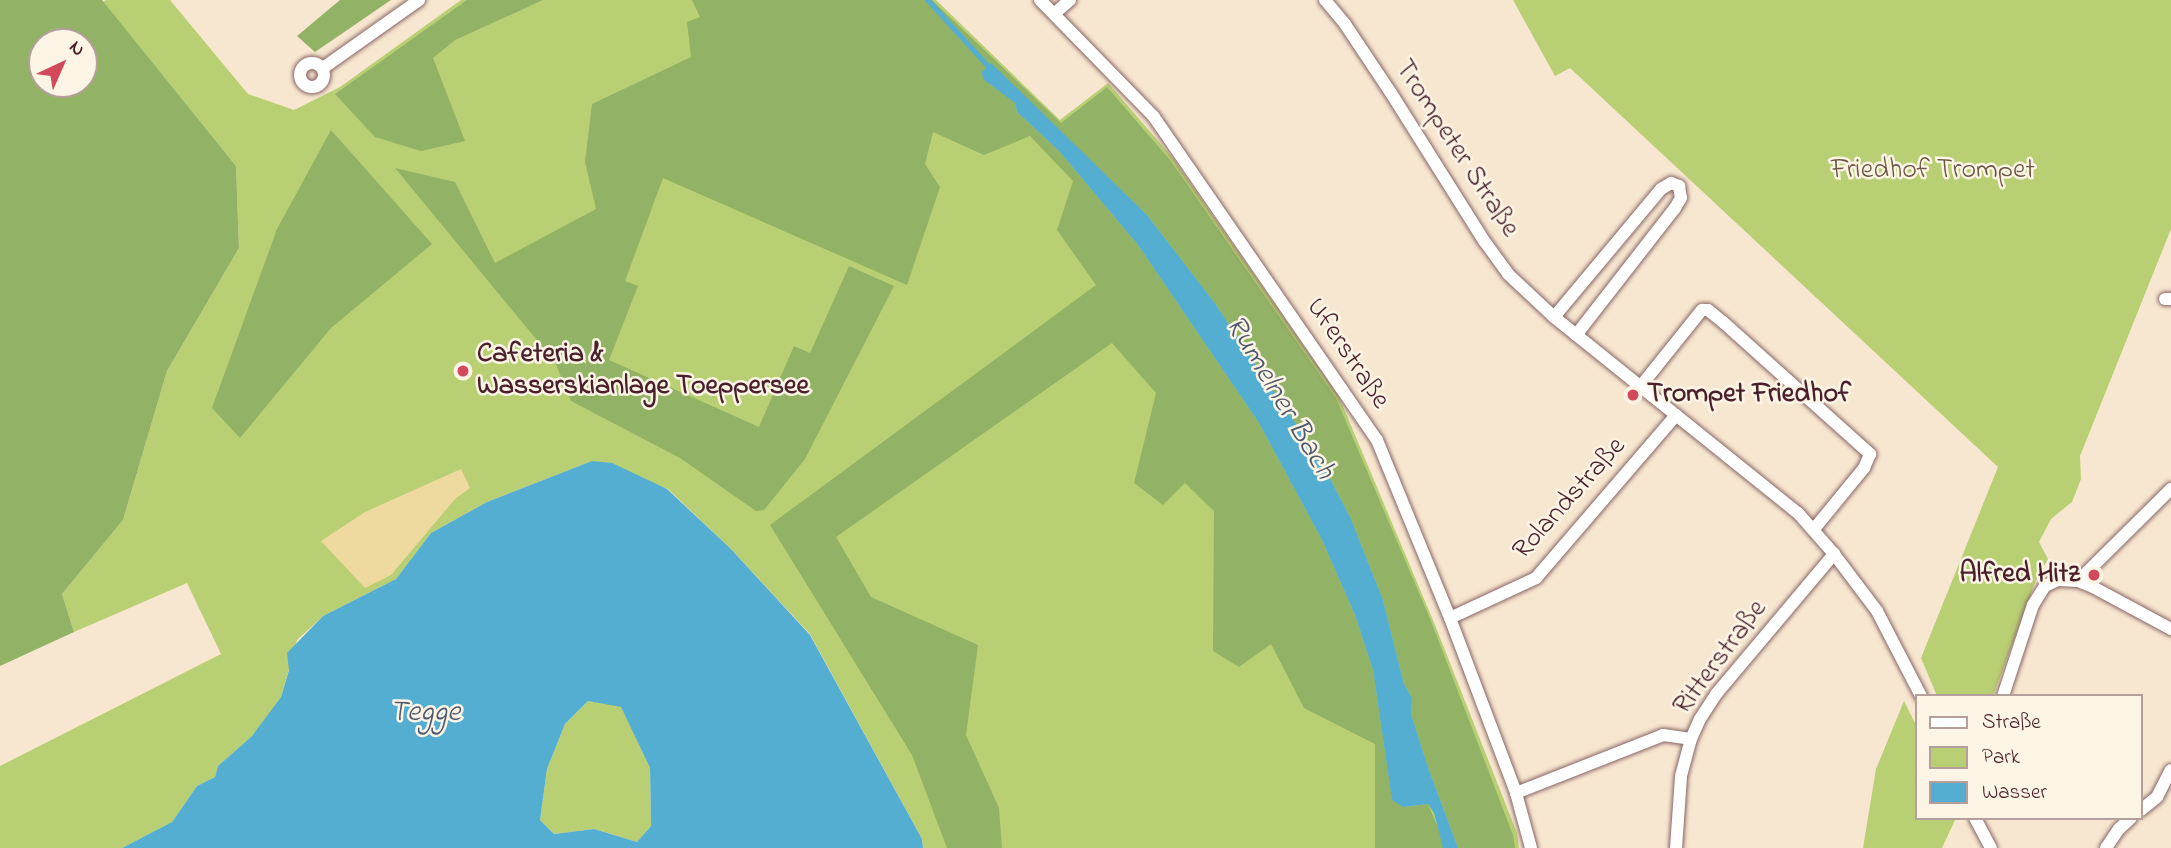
<!DOCTYPE html>
<meta charset="utf-8">
<style>
body{margin:0}
#map{position:relative;width:2171px;height:848px;overflow:hidden;background:#f8e7d0;font-family:"Indie Flower",sans-serif}
div>[style]{position:absolute}
.green>*{inset:0;background:#b9cf73}
.forest>*{inset:0;background:#92b265}
.sand>*{inset:0;background:#eeda9e}
.water>*{inset:0;background:#54aed1}
.stream>*{height:4.5px;margin:-2.25px;padding:0 2.25px;transform-origin:2.25px;border-radius:2.25px;background:#54aed1}
.roads{filter:drop-shadow(0 0 2px #876565) drop-shadow(0 0 2px #876565)}
.minor>*{height:12px;margin:-6px;padding:0 6px;transform-origin:6px;border-radius:6px;background:#fff}
.minor>.ring{margin:-6px;padding:0;box-sizing:content-box;background:none;border:12px solid #fff;border-radius:50%}
.dots>*{width:19px;height:19px;translate:-50% -50%;box-sizing:border-box;border:4px solid #fcf5e5;border-radius:50%}
span{translate:-50% -50%;white-space:nowrap;text-align:center;line-height:1.15;-webkit-text-stroke:5px #fcf5e5;paint-order:stroke}
.street-label{font-size:28px;color:#4a1f2b}
.park-label{font-size:28px;color:#6b5441}
.poi-label{font-size:28px;color:#4a1f2b;font-weight:700}
.left{translate:0 -50%;text-align:left}
.right{translate:-100% -50%;text-align:right}
.water-label{font-size:30px;color:#4e586d;font-style:italic}
.legend{position:absolute;left:1915px;top:694px;width:228px;height:126px;box-sizing:border-box;background:#fcf5e5;border:2px solid #b59f9b;margin:0;padding:9px 12px;list-style:none;font-size:21px;color:#4a1f2b}
.legend li{display:flex;align-items:center;gap:14px;height:35px}
.legend b{width:35px;border:2px solid #b59f9b}
.north{position:absolute;left:28px;top:28px;width:70px;height:70px;box-sizing:border-box;background:#fcf5e5;border:2px solid #b59f9b;border-radius:50%;rotate:44deg;font-size:19px;font-weight:700;line-height:28px;text-align:center;color:#4a1f2b}
.north::after{content:'';display:block;margin:auto;width:24px;height:32px;background:#d1495b;clip-path:polygon(50% 0,100% 100%,50% 72%,0 100%)}
</style>
<div id="map">
<div class="green">
<div style="clip-path:polygon(106px 0,170px 0,248px 94px,294px 110px,340px 87px,461px 0,936px 0,1060px 120px,1108px 83px,1172px 157px,1339px 397px,1435px 625px,1517px 833px,1519px 848px,923px 848px,922px 839px,810px 634px,730px 548px,668px 489px,592px 461px,487px 502px,431px 533px,396px 579px,323px 616px,297px 640px,281px 697px,269px 714px,252px 736px,218px 766px,215px 777px,197px 786px,172px 822px,122px 848px,0 848px,0 766px,221px 654px,187px 583px,74px 632px,62px 594px,123px 520px,167px 371px,239px 248px,236px 166px,103px 2px)"></div>
<div style="clip-path:polygon(1513px 0,2171px 0,2171px 229px,2080px 456px,2081px 479px,2072px 502px,2051px 519px,2039px 542px,2048px 559px,2036px 580px,1993px 696px,1937px 696px,1921px 658px,1998px 467px,1570px 68px,1555px 76px)"></div>
<div style="clip-path:polygon(588px 701px,621px 706px,650px 768px,651px 826px,637px 842px,594px 829px,554px 834px,540px 820px,547px 769px,565px 724px)"></div>
<div style="clip-path:polygon(1904px 701px,1917px 727px,1917px 818px,1956px 818px,1942px 848px,1863px 848px,1876px 769px)"></div>
</div>
<div class="forest">
<div style="clip-path:polygon(evenodd,0 0,102px 0,236px 166px,239px 248px,167px 371px,123px 520px,62px 594px,74px 632px,0 666px,0 0,42px 42px,84px 42px,84px 84px,42px 84px,42px 42px)"></div>
<div style="clip-path:polygon(340px 0,391px 0,315px 52px,297px 36px)"></div>
<div style="clip-path:polygon(467px 0,543px 0,455px 40px,433px 58px,465px 141px,421px 151px,375px 137px,335px 94px)"></div>
<div style="clip-path:polygon(692px 0,932px 0,1061px 123px,1107px 87px,1170px 160px,1336px 398px,1431px 621px,1513px 835px,1515px 848px,1458px 848px,1428px 767px,1411px 714px,1412px 698px,1404px 684px,1383px 600px,1351px 519px,1321px 461px,1214px 302px,1147px 215px,991px 64px,990px 85px,998px 88px,1015px 103px,1017px 112px,1059px 151px,1138px 245px,1259px 423px,1322px 540px,1355px 615px,1373px 670px,1392px 799px,1403px 807px,1428px 804px,1444px 842px,1443px 848px,1375px 848px,1375px 744px,1304px 708px,1271px 644px,1239px 667px,1213px 651px,1214px 511px,1185px 483px,1163px 505px,1134px 483px,1156px 393px,1112px 343px,836px 537px,871px 597px,978px 645px,966px 735px,999px 808px,1002px 848px,947px 848px,912px 755px,770px 525px,1096px 285px,1057px 230px,1073px 181px,1030px 136px,984px 155px,933px 132px,925px 164px,940px 187px,907px 285px,663px 178px,625px 281px,638px 286px,609px 360px,759px 427px,794px 346px,810px 353px,849px 266px,894px 286px,805px 459px,764px 510px,756px 511px,680px 458px,571px 401px,555px 362px,395px 168px,455px 182px,495px 263px,596px 209px,585px 162px,592px 104px,691px 57px,687px 22px,700px 17px)"></div>
<div style="clip-path:polygon(331px 130px,432px 244px,331px 328px,240px 438px,212px 408px,277px 229px)"></div>
</div>
<div class="sand">
<div style="clip-path:polygon(461px 469px,470px 488px,455px 499px,391px 575px,365px 588px,321px 541px,365px 512px)"></div>
</div>
<div class="water">
<div style="clip-path:polygon(991px 63px,1147px 215px,1214px 302px,1321px 461px,1351px 519px,1383px 600px,1404px 684px,1412px 698px,1411px 714px,1428px 767px,1458px 848px,1443px 848px,1434px 813px,1428px 804px,1403px 807px,1392px 800px,1373px 670px,1355px 615px,1322px 540px,1259px 423px,1138px 245px,1059px 151px,1017px 112px,1015px 103px,983px 79px,982px 72px)"></div>
<div style="clip-path:polygon(evenodd,592px 461px,612px 463px,667px 489px,730px 548px,810px 635px,922px 839px,923px 848px,122px 848px,172px 822px,197px 786px,215px 777px,218px 766px,252px 736px,281px 697px,289px 670px,287px 653px,323px 616px,396px 579px,431px 533px,487px 502px,592px 461px,588px 701px,621px 707px,650px 768px,651px 826px,637px 842px,594px 829px,554px 834px,540px 820px,547px 769px,565px 724px,588px 701px)"></div>
</div>
<div class="stream">
<div style="left:928px;top:0;width:93px;rotate:47.6deg"></div>
</div>
<div class="roads">
<div class="minor">
<div style="left:1040px;top:0;width:163px;rotate:45.7deg"></div>
<div style="left:1154px;top:117px;width:393px;rotate:55.4deg"></div>
<div style="left:1377px;top:440px;width:192px;rotate:67.7deg"></div>
<div style="left:1450px;top:618px;width:187px;rotate:69.3deg"></div>
<div style="left:1516px;top:793px;width:57px;rotate:74.7deg"></div>
<div style="left:1325px;top:0;width:31px;rotate:50deg"></div>
<div style="left:1345px;top:24px;width:83px;rotate:56.3deg"></div>
<div style="left:1391px;top:93px;width:176px;rotate:57.8deg"></div>
<div style="left:1485px;top:242px;width:39px;rotate:54deg"></div>
<div style="left:1508px;top:274px;width:63px;rotate:43.1deg"></div>
<div style="left:1554px;top:317px;width:313px;rotate:38.8deg"></div>
<div style="left:1798px;top:513px;width:55px;rotate:48.7deg"></div>
<div style="left:1834px;top:554px;width:71px;rotate:53deg"></div>
<div style="left:1877px;top:611px;width:96px;rotate:62.6deg"></div>
<div style="left:1055px;top:13px;width:20px;rotate:-41deg"></div>
<div class="ring" style="left:300px;top:63px;width:12px;height:12px"></div>
<div style="left:323px;top:68px;width:118px;rotate:-35.3deg"></div>
<div style="left:2165px;top:299px;width:6px"></div>
<div style="left:1554px;top:317px;width:167px;rotate:-50.1deg"></div>
<div style="left:1661px;top:189px;width:12px;rotate:-31deg"></div>
<div style="left:1671px;top:183px;width:9px;rotate:21deg"></div>
<div style="left:1679px;top:186px;width:12px;rotate:81deg"></div>
<div style="left:1681px;top:198px;width:12px;rotate:121deg"></div>
<div style="left:1675px;top:208px;width:161px;rotate:127.9deg"></div>
<div style="left:1640px;top:387px;width:99px;rotate:-51.2deg"></div>
<div style="left:1702px;top:310px;width:6px"></div>
<div style="left:1708px;top:310px;width:19px;rotate:39deg"></div>
<div style="left:1723px;top:322px;width:198px;rotate:41.9deg"></div>
<div style="left:1870px;top:454px;width:15px;rotate:113deg"></div>
<div style="left:1864px;top:468px;width:79px;rotate:129.3deg"></div>
<div style="left:2078px;top:581px;width:131px;rotate:-44.7deg"></div>
<div style="left:1450px;top:618px;width:95px;rotate:-24.9deg"></div>
<div style="left:1536px;top:578px;width:215px;rotate:-49.3deg"></div>
<div style="left:2003px;top:696px;width:96px;rotate:-71.8deg"></div>
<div style="left:2033px;top:605px;width:22px;rotate:-58deg"></div>
<div style="left:2045px;top:586px;width:14px;rotate:-25deg"></div>
<div style="left:2058px;top:580px;width:20px;rotate:3deg"></div>
<div style="left:2078px;top:581px;width:16px;rotate:22deg"></div>
<div style="left:2093px;top:587px;width:89px;rotate:28.3deg"></div>
<div style="left:1516px;top:793px;width:158px;rotate:-21.5deg"></div>
<div style="left:1663px;top:735px;width:28px;rotate:8deg"></div>
<div style="left:2141px;top:810px;width:21px;rotate:-39deg"></div>
<div style="left:2157px;top:797px;width:30px;rotate:-63deg"></div>
<div style="left:1975px;top:818px;width:34px;rotate:62deg"></div>
<div style="left:1676px;top:848px;width:72px;rotate:-86deg"></div>
<div style="left:1681px;top:776px;width:38px;rotate:-75deg"></div>
<div style="left:1691px;top:739px;width:22px;rotate:-66deg"></div>
<div style="left:1700px;top:719px;width:31px;rotate:-57deg"></div>
<div style="left:1717px;top:693px;width:182px;rotate:-49.9deg"></div>
<div style="left:2106px;top:848px;width:23px;rotate:-56deg"></div>
<div style="left:2119px;top:829px;width:16px;rotate:-43deg"></div>
</div>
</div>
<div class="dots">
<div style="left:463px;top:371px;background:#d1495b"></div>
<div style="left:1633px;top:395px;background:#d1495b"></div>
<div style="left:2094px;top:575px;background:#d1495b"></div>
</div>
<div class="street-label">
<span style="left:1456px;top:149px;rotate:57deg">Trompeter Straße</span>
<span style="left:1347px;top:354px;rotate:56deg">Uferstraße</span>
<span style="left:1570px;top:499px;rotate:-48deg">Rolandstraße</span>
<span style="left:1721px;top:658px;rotate:-53deg">Ritterstraße</span>
</div>
<div class="park-label">
<span style="left:1933px;top:171px">Friedhof Trompet</span>
</div>
<div class="poi-label">
<span class="left" style="left:477px;top:371px">Cafeteria &amp;<br>Wasserskianlage Toeppersee</span>
<span class="left" style="left:1647px;top:395px">Trompet Friedhof</span>
<span class="right" style="left:2080px;top:575px">Alfred Hitz</span>
</div>
<div class="water-label">
<span style="left:1279px;top:398px;rotate:59deg">Rumelner Bach</span>
<span style="left:425px;top:713px">Tegge</span>
</div>
<ul class="legend">
<li><b style="height:9px;background:#fff"></b>Straße</li>
<li><b style="height:19px;background:#b9cf73"></b>Park</li>
<li><b style="height:19px;background:#54aed1"></b>Wasser</li>
</ul>
<div class="north">N</div>
</div>
